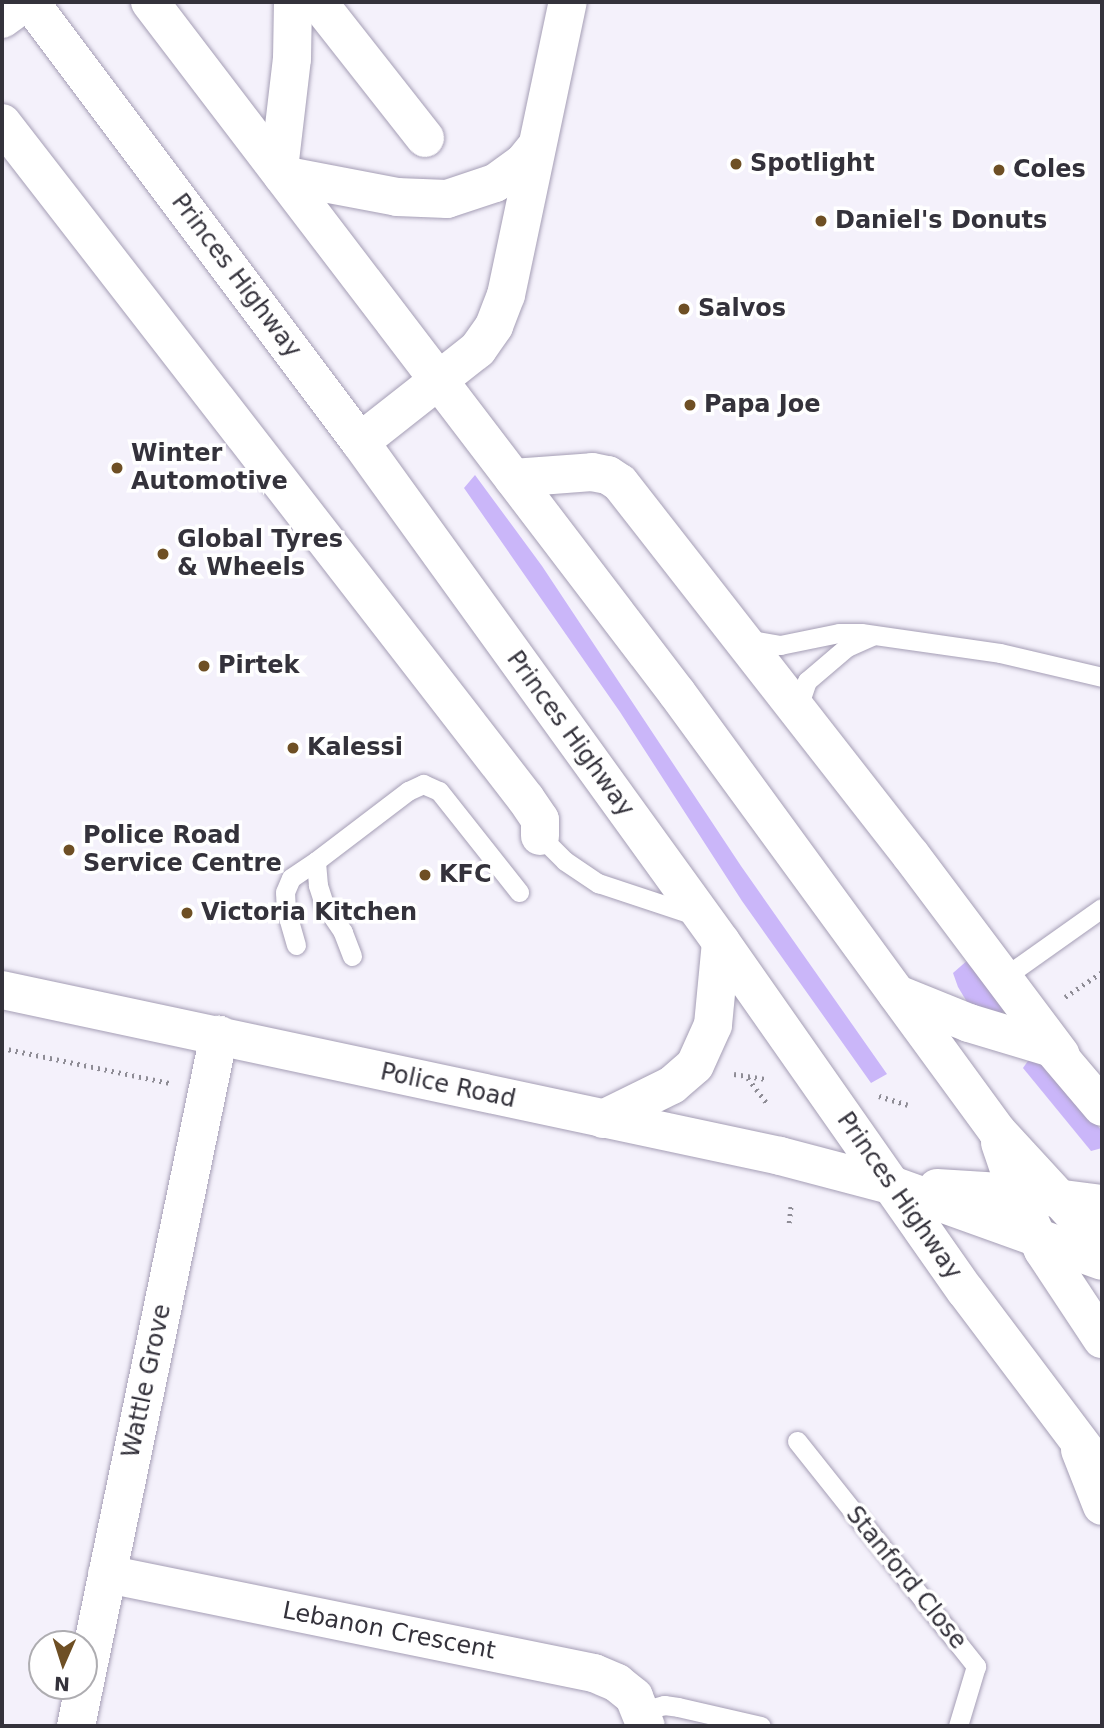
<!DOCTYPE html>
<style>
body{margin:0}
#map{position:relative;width:1104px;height:1728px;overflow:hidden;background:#f4f1fb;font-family:"DejaVu Sans",sans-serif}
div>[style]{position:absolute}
.green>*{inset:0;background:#cab6f9}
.path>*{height:4.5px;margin-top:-2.25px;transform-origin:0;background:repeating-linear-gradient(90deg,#8e8c95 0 2px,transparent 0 7px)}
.roads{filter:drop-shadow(0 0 2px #a59eb5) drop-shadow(0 0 2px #a59eb5)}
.lane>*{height:19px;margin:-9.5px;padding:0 9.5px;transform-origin:9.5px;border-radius:9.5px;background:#fff}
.street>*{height:38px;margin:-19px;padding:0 19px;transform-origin:19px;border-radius:19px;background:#fff}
.primary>*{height:38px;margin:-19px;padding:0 19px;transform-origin:19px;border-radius:19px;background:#fff}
.highway>*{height:38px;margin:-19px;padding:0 19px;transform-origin:19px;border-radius:19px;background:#fff}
.dots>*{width:19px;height:19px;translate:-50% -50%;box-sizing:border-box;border:4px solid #fff;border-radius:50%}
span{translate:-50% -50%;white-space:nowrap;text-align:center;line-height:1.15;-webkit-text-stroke:7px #fff;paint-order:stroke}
.poi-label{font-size:24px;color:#34323b;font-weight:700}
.left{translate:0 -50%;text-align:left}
.street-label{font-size:24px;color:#34323b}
.frame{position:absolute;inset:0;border:4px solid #34323b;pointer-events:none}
.north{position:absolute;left:28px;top:1630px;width:70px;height:70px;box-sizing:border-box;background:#fff;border:2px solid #aeadb1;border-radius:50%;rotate:183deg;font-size:19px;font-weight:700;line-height:28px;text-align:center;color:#34323b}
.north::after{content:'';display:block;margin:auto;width:24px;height:32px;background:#6e4f24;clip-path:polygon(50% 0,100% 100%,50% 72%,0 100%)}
</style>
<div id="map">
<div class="green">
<div style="clip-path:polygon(475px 475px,542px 566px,741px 866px,887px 1074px,871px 1083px,742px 901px,620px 712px,464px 488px)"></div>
<div style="clip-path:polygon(969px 959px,1005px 1008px,999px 1017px,967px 1002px,958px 987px,953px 973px)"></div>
<div style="clip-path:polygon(1030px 1058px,1049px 1065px,1102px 1131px,1102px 1148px,1091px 1151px,1023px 1068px)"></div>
</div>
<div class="path">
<div style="left:1065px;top:997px;width:45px;rotate:-34deg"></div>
<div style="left:2px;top:1048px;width:172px;rotate:11.8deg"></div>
<div style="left:734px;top:1074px;width:32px;rotate:9deg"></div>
<div style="left:748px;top:1078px;width:34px;rotate:53deg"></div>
<div style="left:879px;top:1096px;width:30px;rotate:17deg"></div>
<div style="left:789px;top:1223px;width:19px;rotate:-84deg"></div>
</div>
<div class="roads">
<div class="lane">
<div style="left:746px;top:639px;width:35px;rotate:10deg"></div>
<div style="left:780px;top:645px;width:60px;rotate:-11.5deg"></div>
<div style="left:839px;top:633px;width:22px"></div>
<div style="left:861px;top:633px;width:140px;rotate:8.2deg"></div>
<div style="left:1000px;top:653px;width:105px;rotate:13.2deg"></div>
<div style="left:797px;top:710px;width:31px;rotate:-71deg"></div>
<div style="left:807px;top:681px;width:52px;rotate:-40.4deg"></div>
<div style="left:847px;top:647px;width:27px;rotate:-24deg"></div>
<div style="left:540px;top:836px;width:35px;rotate:45deg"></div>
<div style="left:565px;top:861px;width:40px;rotate:34deg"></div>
<div style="left:598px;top:883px;width:104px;rotate:18.4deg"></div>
<div style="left:296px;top:945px;width:35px;rotate:-106deg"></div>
<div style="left:286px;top:911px;width:19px;rotate:-93deg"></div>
<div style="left:285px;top:892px;width:15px;rotate:-67deg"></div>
<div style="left:291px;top:878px;width:30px;rotate:-34deg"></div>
<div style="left:352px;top:956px;width:26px;rotate:-111deg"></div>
<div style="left:343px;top:932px;width:34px;rotate:-124deg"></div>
<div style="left:324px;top:904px;width:20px;rotate:-108deg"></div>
<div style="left:318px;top:885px;width:24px;rotate:-95deg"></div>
<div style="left:316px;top:861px;width:116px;rotate:-37.3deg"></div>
<div style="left:408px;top:791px;width:17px;rotate:-25deg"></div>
<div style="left:423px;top:784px;width:17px;rotate:24deg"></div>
<div style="left:439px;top:791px;width:129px;rotate:51.6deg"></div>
<div style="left:1003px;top:978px;width:121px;rotate:-35.3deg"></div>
<div style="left:797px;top:1441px;width:288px;rotate:51.5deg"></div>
<div style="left:976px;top:1666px;width:63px;rotate:106.7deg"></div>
<div style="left:642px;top:1711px;width:23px;rotate:-15deg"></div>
<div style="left:664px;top:1705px;width:14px;rotate:8deg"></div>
<div style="left:678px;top:1707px;width:85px;rotate:12.9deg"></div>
</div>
<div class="street">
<div style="left:318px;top:2px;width:173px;rotate:51.8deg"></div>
<div style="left:2px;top:19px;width:29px;rotate:-36deg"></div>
<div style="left:2px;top:123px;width:855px;rotate:52.22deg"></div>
<div style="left:526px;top:799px;width:25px;rotate:56deg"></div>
<div style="left:540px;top:820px;width:16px;rotate:90deg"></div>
<div style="left:279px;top:169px;width:111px;rotate:-83.3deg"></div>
<div style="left:292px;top:59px;width:57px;rotate:-89deg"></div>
<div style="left:282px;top:175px;width:117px;rotate:10.8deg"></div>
<div style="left:397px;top:197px;width:50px;rotate:2.3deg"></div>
<div style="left:447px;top:199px;width:51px;rotate:-18.4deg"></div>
<div style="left:495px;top:183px;width:34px;rotate:-36deg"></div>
<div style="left:523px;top:163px;width:21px;rotate:-51deg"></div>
<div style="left:360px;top:442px;width:150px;rotate:-38.2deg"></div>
<div style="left:478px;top:349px;width:28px;rotate:-55deg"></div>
<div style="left:494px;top:326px;width:33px;rotate:-69deg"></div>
<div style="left:506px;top:295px;width:299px;rotate:-78.1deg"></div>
<div style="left:513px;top:478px;width:79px;rotate:-4.3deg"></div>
<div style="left:592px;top:472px;width:16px;rotate:11deg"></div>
<div style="left:608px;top:475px;width:14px;rotate:34deg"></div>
<div style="left:620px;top:483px;width:471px;rotate:52deg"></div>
<div style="left:910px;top:854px;width:251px;rotate:53.1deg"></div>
<div style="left:107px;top:1574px;width:497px;rotate:11.5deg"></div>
<div style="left:594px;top:1673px;width:25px;rotate:23deg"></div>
<div style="left:617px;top:1683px;width:22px;rotate:39deg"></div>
<div style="left:634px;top:1697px;width:31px;rotate:68deg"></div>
<div style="left:76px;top:1726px;width:706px;rotate:-78.31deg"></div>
</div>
<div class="primary">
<div style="left:2px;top:990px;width:796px;rotate:12.04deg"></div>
<div style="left:780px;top:1156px;width:118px;rotate:14.7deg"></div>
<div style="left:894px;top:1186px;width:221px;rotate:19.8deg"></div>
<div style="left:897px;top:994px;width:78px;rotate:21.9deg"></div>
<div style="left:969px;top:1023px;width:87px;rotate:16.8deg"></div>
<div style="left:1052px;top:1048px;width:77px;rotate:49.7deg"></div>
<div style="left:603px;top:1119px;width:77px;rotate:-26.2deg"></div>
<div style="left:672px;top:1085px;width:30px;rotate:-41deg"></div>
<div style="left:695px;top:1065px;width:44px;rotate:-65.8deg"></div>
<div style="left:713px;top:1025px;width:83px;rotate:-84.5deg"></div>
<div style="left:937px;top:1188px;width:80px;rotate:3.6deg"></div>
<div style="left:1017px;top:1193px;width:86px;rotate:7.4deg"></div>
</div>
<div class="highway">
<div style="left:30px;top:2px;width:550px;rotate:53.13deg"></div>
<div style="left:360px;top:442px;width:617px;rotate:54.17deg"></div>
<div style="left:721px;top:942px;width:425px;rotate:55deg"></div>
<div style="left:965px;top:1290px;width:228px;rotate:53deg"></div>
<div style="left:150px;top:2px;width:869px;rotate:52.67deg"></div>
<div style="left:677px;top:693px;width:542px;rotate:53.85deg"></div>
<div style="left:997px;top:1131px;width:155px;rotate:47.4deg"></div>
<div style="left:1000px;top:1143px;width:53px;rotate:71.2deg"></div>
<div style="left:1017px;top:1193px;width:63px;rotate:65.5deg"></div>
<div style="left:1043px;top:1250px;width:107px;rotate:56.5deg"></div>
<div style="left:1080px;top:1450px;width:60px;rotate:68.6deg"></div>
</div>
</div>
<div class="dots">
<div style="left:736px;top:164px;background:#6e4f24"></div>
<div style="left:999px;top:170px;background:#6e4f24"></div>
<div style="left:821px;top:221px;background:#6e4f24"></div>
<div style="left:684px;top:309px;background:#6e4f24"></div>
<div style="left:690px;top:405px;background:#6e4f24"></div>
<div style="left:117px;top:468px;background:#6e4f24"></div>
<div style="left:163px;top:554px;background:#6e4f24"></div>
<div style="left:204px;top:666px;background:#6e4f24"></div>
<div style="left:293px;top:748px;background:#6e4f24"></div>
<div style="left:69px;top:850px;background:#6e4f24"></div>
<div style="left:425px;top:875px;background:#6e4f24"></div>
<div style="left:187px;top:913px;background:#6e4f24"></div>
</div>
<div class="poi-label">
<span class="left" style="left:750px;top:164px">Spotlight</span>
<span class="left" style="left:1013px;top:170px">Coles</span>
<span class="left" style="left:835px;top:221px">Daniel's Donuts</span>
<span class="left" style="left:698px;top:309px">Salvos</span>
<span class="left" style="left:704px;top:405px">Papa Joe</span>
<span class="left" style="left:131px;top:468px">Winter<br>Automotive</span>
<span class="left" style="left:177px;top:554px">Global Tyres<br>&amp; Wheels</span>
<span class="left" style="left:218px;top:666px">Pirtek</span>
<span class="left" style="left:307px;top:748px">Kalessi</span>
<span class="left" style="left:83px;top:850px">Police Road<br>Service Centre</span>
<span class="left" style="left:439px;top:875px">KFC</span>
<span class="left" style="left:201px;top:913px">Victoria Kitchen</span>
</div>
<div class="street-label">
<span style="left:236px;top:276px;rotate:53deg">Princes Highway</span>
<span style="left:570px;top:734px;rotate:54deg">Princes Highway</span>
<span style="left:448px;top:1086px;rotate:12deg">Police Road</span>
<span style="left:899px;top:1196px;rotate:55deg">Princes Highway</span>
<span style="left:147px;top:1381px;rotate:-78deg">Wattle Grove</span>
<span style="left:906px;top:1578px;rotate:51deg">Stanford Close</span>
<span style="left:389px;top:1631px;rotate:11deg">Lebanon Crescent</span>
</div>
<div class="frame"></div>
<div class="north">N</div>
</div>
